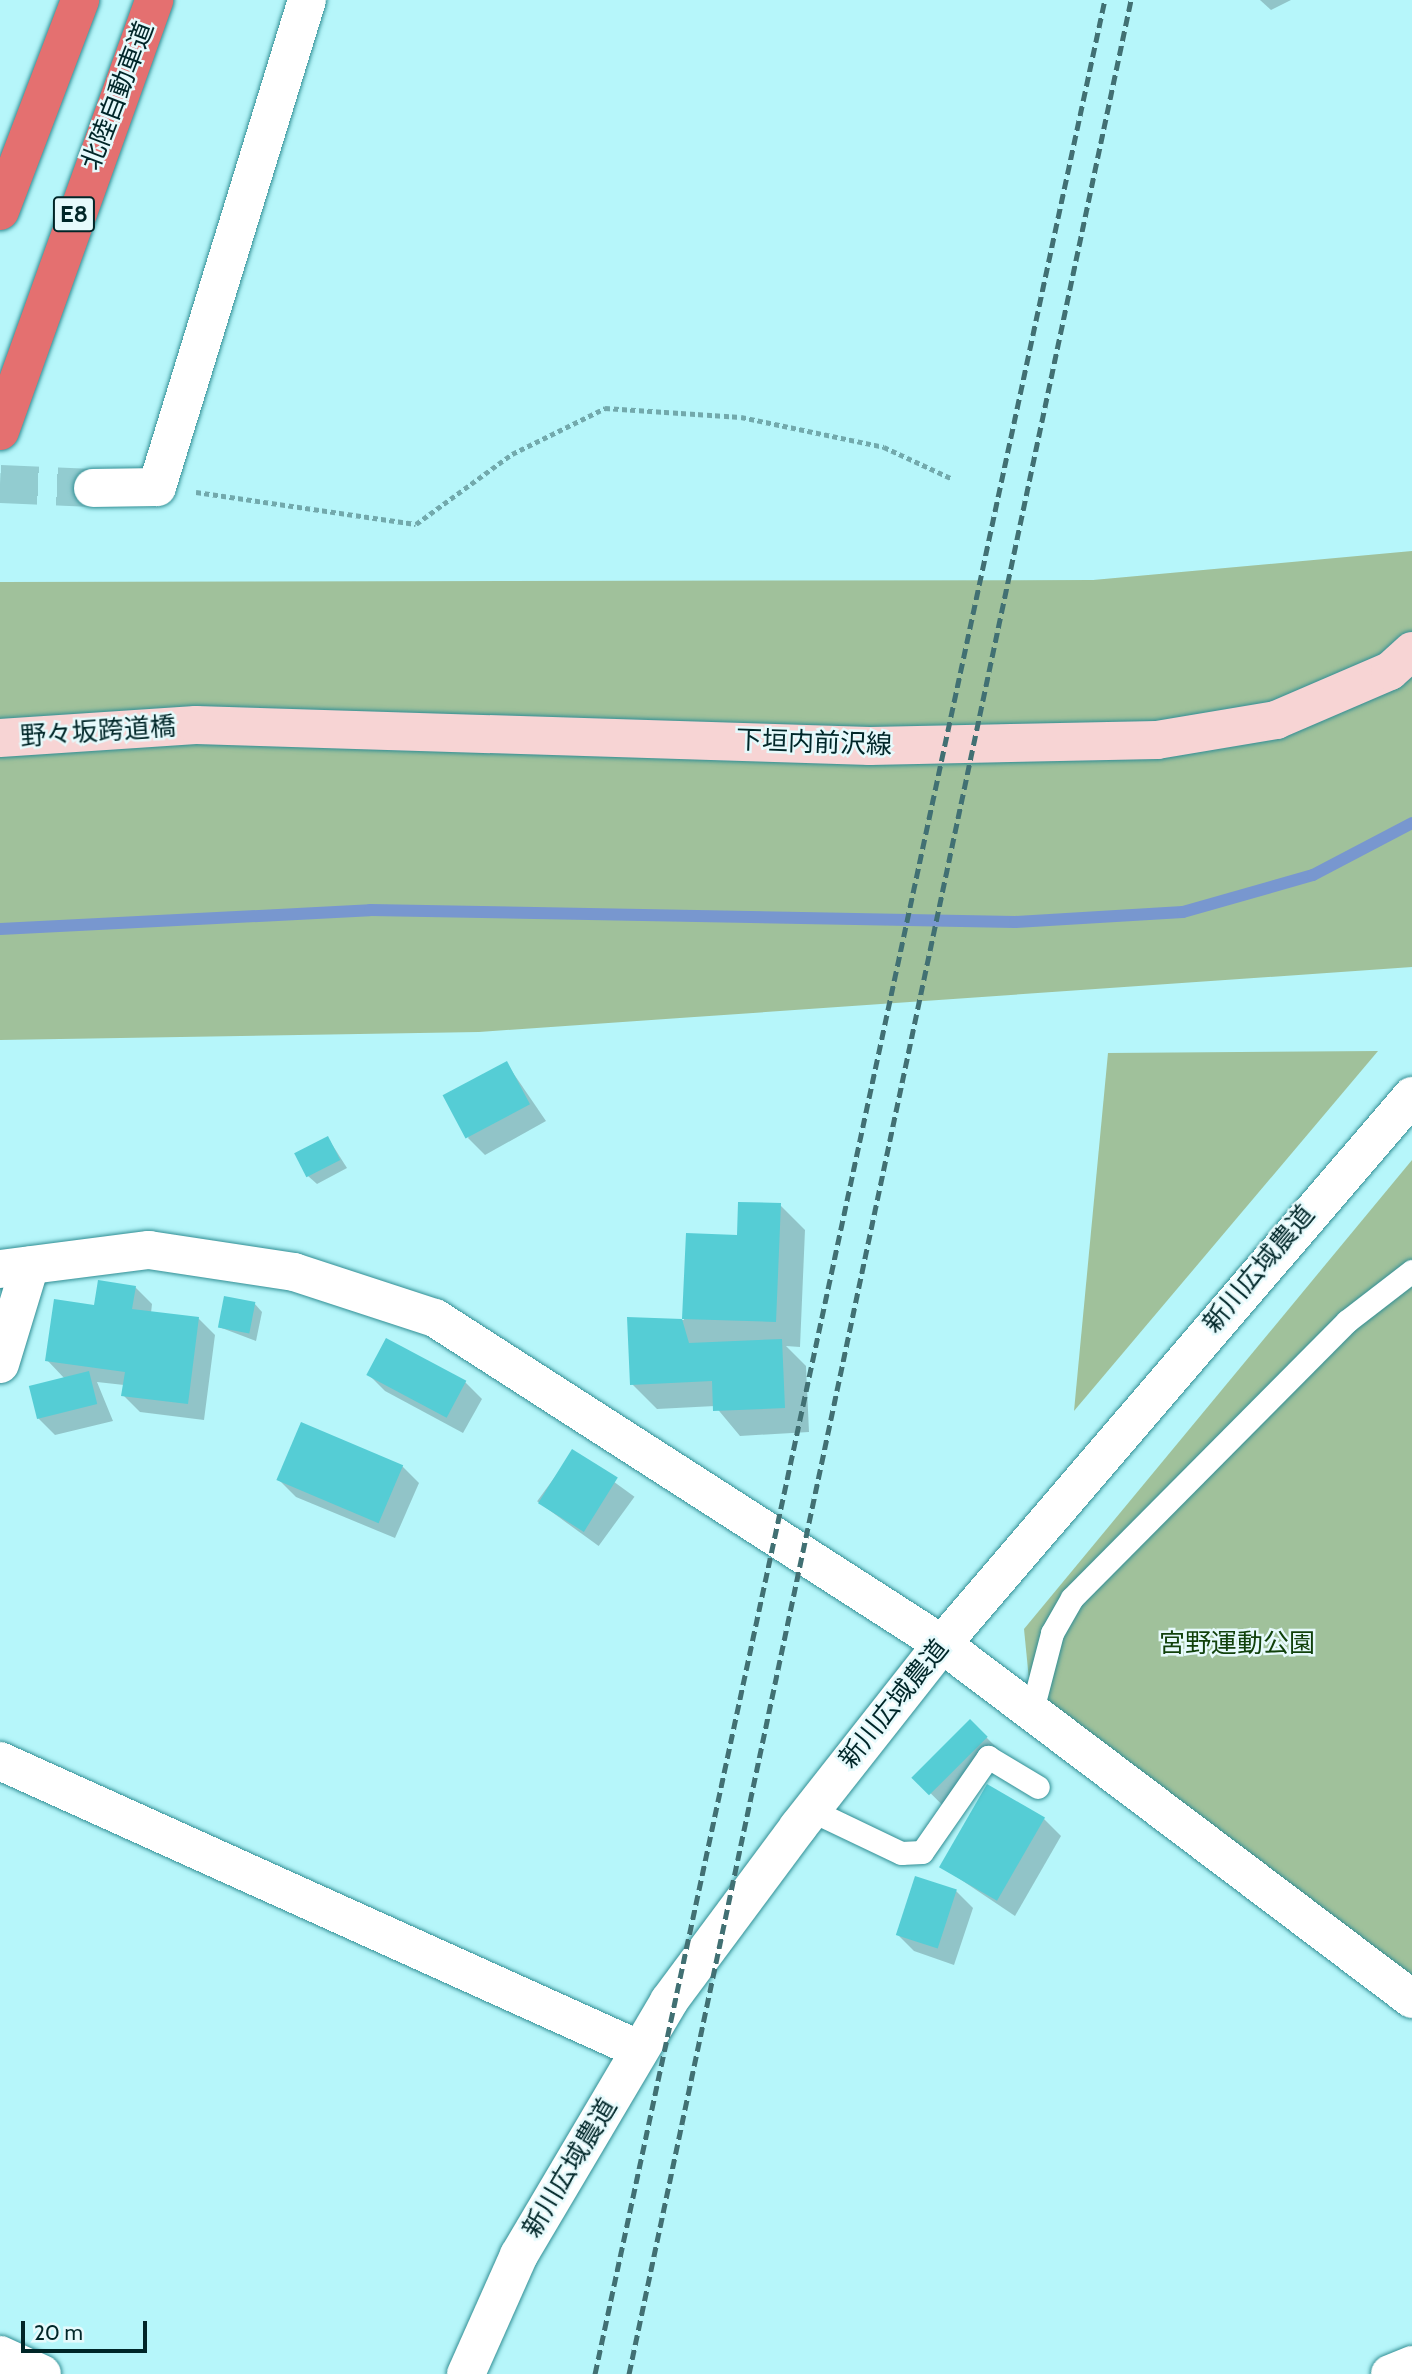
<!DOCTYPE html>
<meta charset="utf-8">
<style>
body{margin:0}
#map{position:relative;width:1412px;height:2374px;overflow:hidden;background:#b6f6fa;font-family:Cabin,"Noto Sans JP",sans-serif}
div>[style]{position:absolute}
.green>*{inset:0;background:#a0c19b}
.shadow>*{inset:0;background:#0003;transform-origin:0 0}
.stream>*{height:12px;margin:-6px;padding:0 6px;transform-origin:6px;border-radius:6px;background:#7897cf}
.building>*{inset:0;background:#55cdd5;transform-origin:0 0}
.minor-tunnel>*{height:38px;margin-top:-19px;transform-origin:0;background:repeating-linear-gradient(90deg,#92ccd0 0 38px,transparent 0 57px)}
.path>*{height:4.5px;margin-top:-2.25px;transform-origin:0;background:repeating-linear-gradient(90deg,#72a9ac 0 5px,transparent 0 8.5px)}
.roads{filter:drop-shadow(0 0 2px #318e94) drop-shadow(0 0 2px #318e94)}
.service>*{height:23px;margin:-11.5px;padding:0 11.5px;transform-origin:11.5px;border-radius:11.5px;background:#fff}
.minor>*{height:38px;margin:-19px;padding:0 19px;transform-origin:19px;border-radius:19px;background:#fff}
.tertiary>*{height:38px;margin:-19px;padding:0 19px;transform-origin:19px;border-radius:19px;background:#fff}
.secondary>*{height:38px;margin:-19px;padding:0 19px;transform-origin:19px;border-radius:19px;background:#f7d4d4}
.motorway>*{height:38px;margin:-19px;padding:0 19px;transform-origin:19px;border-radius:19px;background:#e47070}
.rail>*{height:5px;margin-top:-2.5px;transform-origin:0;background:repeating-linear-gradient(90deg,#417073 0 10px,transparent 0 15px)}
span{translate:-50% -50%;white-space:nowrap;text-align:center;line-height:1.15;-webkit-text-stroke:5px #e6fafc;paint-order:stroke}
.shield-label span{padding:2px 5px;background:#e6fafc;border:2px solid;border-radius:5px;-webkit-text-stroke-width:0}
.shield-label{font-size:24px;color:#002628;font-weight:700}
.street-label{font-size:26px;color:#002628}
.park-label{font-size:26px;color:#11410b}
.scale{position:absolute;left:21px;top:2321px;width:126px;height:32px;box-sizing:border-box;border:4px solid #002628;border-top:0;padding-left:9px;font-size:21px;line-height:24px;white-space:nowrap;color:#002628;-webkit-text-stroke:5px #e6fafc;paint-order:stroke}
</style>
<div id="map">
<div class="green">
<div style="clip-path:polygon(1412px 551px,1412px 967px,479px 1032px,0 1040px,0 582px,1093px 580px)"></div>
<div style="clip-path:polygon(1378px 1051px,1074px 1411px,1108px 1053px)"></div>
<div style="clip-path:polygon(1412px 1160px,1412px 1999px,1032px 1710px,1024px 1629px)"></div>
</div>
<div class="shadow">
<div style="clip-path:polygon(1260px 0,1291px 0,1271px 10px)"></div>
<div style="clip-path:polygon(507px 1064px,546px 1121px,485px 1155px,468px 1138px)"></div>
<div style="clip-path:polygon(328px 1138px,347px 1168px,317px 1184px,308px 1176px)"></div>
<div style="clip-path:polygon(780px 1205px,805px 1230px,800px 1347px,786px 1346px,806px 1366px,809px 1432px,740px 1436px,715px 1406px,657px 1409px,632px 1384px,629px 1319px,684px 1320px,687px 1235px,738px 1237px)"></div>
<div style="clip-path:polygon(135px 1287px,152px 1304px,151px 1313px,198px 1318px,215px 1335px,204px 1420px,140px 1412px,123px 1395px,124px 1385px,97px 1382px,113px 1421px,55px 1435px,38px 1418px,65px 1379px,47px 1360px,96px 1307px)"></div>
<div style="clip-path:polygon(254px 1303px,262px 1312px,256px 1341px,219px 1327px)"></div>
<div style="clip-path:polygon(368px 1374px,465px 1382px,482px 1399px,463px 1433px,385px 1391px)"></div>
<div style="left:573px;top:1452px;width:76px;height:61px;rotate:36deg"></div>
<div style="clip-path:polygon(402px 1466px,419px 1483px,395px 1538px,296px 1497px,279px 1480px)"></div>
<div style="left:970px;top:1721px;width:48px;height:79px;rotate:45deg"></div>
<div style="clip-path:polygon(1044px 1819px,1061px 1836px,1015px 1916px,942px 1867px)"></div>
<div style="clip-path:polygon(956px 1891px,973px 1908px,954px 1965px,914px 1951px,897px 1934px)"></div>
</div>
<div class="stream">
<div style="left:0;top:929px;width:370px;rotate:-2.9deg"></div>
<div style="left:370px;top:910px;width:645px;rotate:1.07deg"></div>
<div style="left:1015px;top:922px;width:168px;rotate:-3.4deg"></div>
<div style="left:1183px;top:912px;width:135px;rotate:-15.9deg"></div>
<div style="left:1313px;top:875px;width:112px;rotate:-27.7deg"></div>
</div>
<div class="building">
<div style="left:507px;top:1061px;width:49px;height:73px;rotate:62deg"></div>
<div style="left:328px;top:1136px;width:27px;height:38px;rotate:63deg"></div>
<div style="clip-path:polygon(738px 1202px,781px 1203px,776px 1322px,682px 1319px,689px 1343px,782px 1339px,785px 1408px,713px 1411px,712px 1381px,630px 1385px,627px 1317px,682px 1319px,686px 1233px,737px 1235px)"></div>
<div style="clip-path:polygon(98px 1280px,136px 1286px,132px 1309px,199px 1317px,188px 1404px,121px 1396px,125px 1372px,45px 1361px,54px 1299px,94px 1305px)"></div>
<div style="left:224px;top:1296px;width:32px;height:32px;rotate:11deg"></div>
<div style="left:386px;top:1338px;width:91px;height:42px;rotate:28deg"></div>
<div style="left:89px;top:1371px;width:34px;height:62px;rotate:76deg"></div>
<div style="left:301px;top:1422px;width:111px;height:63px;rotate:23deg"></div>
<div style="left:572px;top:1449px;width:54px;height:64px;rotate:32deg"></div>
<div style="left:970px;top:1719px;width:25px;height:83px;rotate:45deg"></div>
<div style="left:987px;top:1784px;width:67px;height:96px;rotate:30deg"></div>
<div style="left:915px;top:1876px;width:44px;height:62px;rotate:18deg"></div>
</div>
<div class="minor-tunnel">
<div style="left:0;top:484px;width:93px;rotate:2.5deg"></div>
</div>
<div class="path">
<div style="left:196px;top:492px;width:222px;rotate:8.3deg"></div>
<div style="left:416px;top:524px;width:119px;rotate:-36.1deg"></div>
<div style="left:512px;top:454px;width:104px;rotate:-26.3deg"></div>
<div style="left:605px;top:408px;width:136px;rotate:3.8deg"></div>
<div style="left:741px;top:417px;width:146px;rotate:11.8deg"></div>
<div style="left:884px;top:447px;width:76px;rotate:24.9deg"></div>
</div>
<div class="roads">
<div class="service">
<div style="left:1032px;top:1710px;width:80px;rotate:-75.4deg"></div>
<div style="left:1052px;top:1633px;width:40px;rotate:-60.3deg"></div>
<div style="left:1072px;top:1598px;width:390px;rotate:-45.2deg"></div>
<div style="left:1347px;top:1321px;width:82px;rotate:-37.6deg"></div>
<div style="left:811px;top:1810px;width:100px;rotate:25.5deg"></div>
<div style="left:901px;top:1853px;width:21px;rotate:-3deg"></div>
<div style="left:922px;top:1852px;width:116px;rotate:-55.2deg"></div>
<div style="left:988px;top:1757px;width:58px;rotate:31deg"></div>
</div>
<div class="minor">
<div style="left:93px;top:488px;width:64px;rotate:-0.9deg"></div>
<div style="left:157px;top:487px;width:510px;rotate:-72.88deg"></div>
<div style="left:0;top:1364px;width:103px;rotate:-73.1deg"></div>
<div style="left:0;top:1761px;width:702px;rotate:24.3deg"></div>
<div style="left:0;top:2355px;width:46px;rotate:24.3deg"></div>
<div style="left:1390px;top:2374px;width:24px;rotate:-22deg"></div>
</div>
<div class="tertiary">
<div style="left:0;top:1269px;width:150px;rotate:-7.3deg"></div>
<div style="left:149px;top:1250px;width:147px;rotate:8.6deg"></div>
<div style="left:294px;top:1272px;width:148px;rotate:18.1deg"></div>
<div style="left:435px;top:1318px;width:603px;rotate:32.74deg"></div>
<div style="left:942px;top:1644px;width:589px;rotate:37.06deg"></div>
<div style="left:466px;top:2374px;width:130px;rotate:-66deg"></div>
<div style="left:519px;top:2255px;width:295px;rotate:-59.4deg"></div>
<div style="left:669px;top:2001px;width:217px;rotate:-53.4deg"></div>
<div style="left:798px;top:1827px;width:233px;rotate:-51.8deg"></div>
<div style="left:942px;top:1644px;width:722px;rotate:-49.38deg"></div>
</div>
<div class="secondary">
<div style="left:0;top:738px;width:196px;rotate:-3.8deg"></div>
<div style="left:196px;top:725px;width:674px;rotate:1.78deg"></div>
<div style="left:870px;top:746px;width:287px;rotate:-1.2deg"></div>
<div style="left:1157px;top:740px;width:121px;rotate:-9.5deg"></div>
<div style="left:1276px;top:720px;width:124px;rotate:-23.3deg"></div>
<div style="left:1390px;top:671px;width:30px;rotate:-42deg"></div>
</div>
<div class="motorway">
<div style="left:0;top:211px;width:226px;rotate:-69.2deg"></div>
<div style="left:0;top:431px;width:458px;rotate:-70.3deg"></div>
</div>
</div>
<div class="rail">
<div style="left:595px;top:2374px;width:2428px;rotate:-77.88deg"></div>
<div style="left:629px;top:2374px;width:2426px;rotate:-78.06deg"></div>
</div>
<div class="shield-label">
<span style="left:74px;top:214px">E8</span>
</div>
<div class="street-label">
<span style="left:118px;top:96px;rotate:-69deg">北陸自動車道</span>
<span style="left:98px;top:732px;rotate:-4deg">野々坂跨道橋</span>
<span style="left:814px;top:743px;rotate:2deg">下垣内前沢線</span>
<span style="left:1259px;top:1269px;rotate:-50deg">新川広域農道</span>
<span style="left:894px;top:1704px;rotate:-51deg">新川広域農道</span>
<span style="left:570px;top:2168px;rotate:-59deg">新川広域農道</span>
</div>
<div class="park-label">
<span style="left:1237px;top:1644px">宮野運動公園</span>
</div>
<div class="scale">20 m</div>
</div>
